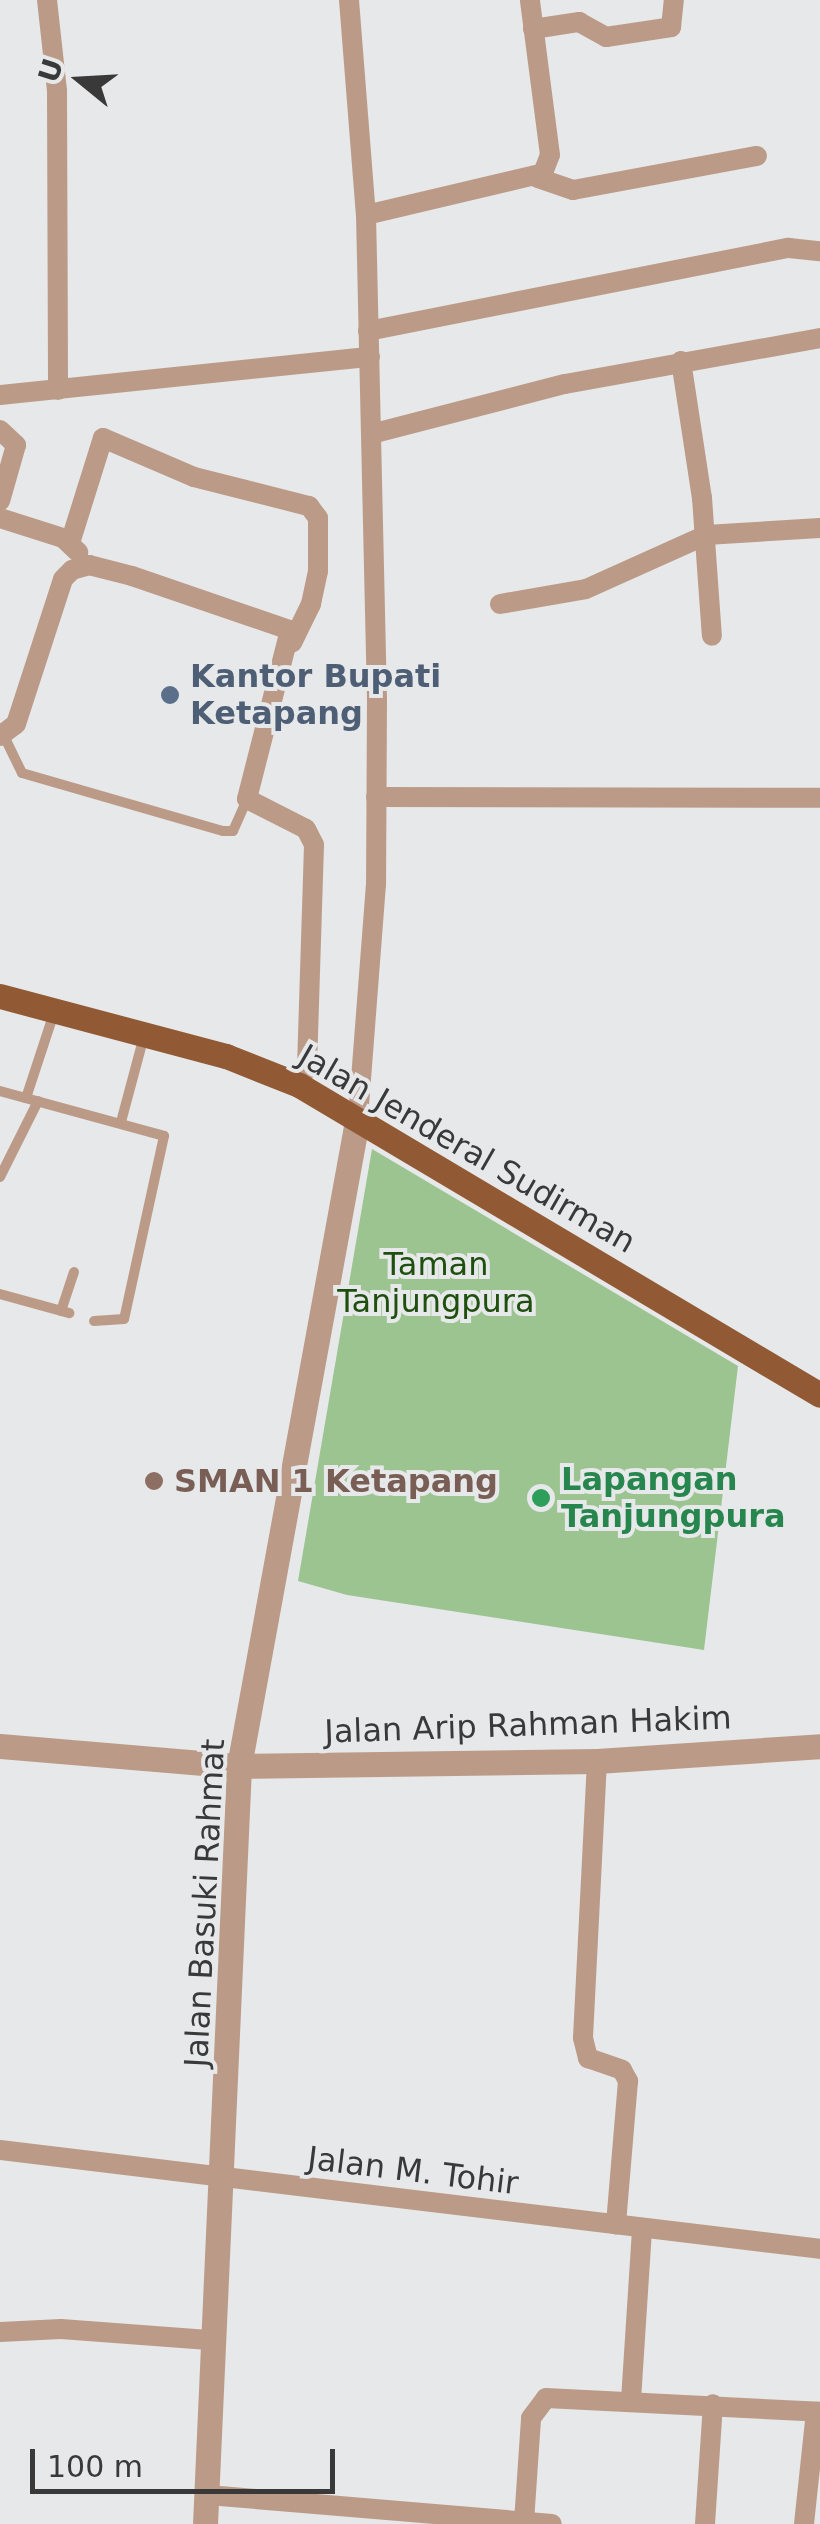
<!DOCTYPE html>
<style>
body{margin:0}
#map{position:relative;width:820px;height:2524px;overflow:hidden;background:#e7e8e9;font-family:"DejaVu Sans",sans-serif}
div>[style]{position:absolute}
.green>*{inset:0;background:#9bc491}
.service>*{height:10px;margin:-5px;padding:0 5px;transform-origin:5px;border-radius:5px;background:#bb9b87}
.minor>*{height:20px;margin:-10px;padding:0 10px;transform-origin:10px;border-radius:10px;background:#bb9b87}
.tertiary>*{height:25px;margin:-12.5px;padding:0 12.5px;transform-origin:12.5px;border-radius:12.5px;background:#bb9b87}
.primary>*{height:25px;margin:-12.5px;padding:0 12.5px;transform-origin:12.5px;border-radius:12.5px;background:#915a35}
.dots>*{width:28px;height:28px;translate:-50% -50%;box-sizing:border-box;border:5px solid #e7e8e9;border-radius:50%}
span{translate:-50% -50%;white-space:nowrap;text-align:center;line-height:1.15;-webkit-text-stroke:8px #e7e8e9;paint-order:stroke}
.service-label{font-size:32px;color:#4e5e75;font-weight:700}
.left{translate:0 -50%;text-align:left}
.street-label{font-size:32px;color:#39393a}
.park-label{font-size:32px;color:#1e4f0e}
.leisure-label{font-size:32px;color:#27864d;font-weight:700}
.education-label{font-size:32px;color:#785e54;font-weight:700}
.north{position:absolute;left:30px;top:30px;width:100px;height:100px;-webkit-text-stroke:8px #e7e8e9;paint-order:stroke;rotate:288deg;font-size:28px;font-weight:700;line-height:40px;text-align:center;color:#39393a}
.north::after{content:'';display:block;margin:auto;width:35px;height:45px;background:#39393a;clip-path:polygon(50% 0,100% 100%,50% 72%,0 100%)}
.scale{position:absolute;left:30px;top:2449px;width:305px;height:45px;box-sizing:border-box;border:5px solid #39393a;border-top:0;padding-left:12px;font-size:30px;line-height:35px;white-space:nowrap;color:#39393a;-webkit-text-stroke:8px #e7e8e9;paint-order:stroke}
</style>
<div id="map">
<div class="green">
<div style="clip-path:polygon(372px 1149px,738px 1366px,704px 1650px,347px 1595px,298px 1581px)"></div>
</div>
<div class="service">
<div style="left:4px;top:736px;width:41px;rotate:64.1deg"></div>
<div style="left:22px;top:773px;width:209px;rotate:16.1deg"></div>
<div style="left:223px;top:831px;width:10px"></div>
<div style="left:233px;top:831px;width:35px;rotate:-66deg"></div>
<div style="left:0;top:1091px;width:170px;rotate:15.3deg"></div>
<div style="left:164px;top:1136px;width:187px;rotate:102.3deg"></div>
<div style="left:124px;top:1319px;width:30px;rotate:176deg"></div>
<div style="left:26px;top:1098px;width:89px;rotate:-71.8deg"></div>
<div style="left:121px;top:1122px;width:89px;rotate:-75deg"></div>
<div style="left:0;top:1177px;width:85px;rotate:-63.4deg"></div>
<div style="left:0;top:1294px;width:72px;rotate:15.4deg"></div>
<div style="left:61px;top:1311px;width:41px;rotate:-71.6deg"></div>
</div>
<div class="minor">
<div style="left:47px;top:0;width:92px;rotate:83.7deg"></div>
<div style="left:57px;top:91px;width:299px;rotate:89.8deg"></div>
<div style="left:349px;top:0;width:216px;rotate:85.5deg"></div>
<div style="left:366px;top:215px;width:485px;rotate:88.7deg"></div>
<div style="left:377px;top:700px;width:184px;rotate:90.3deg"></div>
<div style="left:376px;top:884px;width:233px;rotate:94.4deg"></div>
<div style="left:533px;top:29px;width:47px;rotate:-8.7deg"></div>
<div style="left:579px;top:22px;width:31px;rotate:29deg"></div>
<div style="left:606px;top:37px;width:66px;rotate:-8.7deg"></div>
<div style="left:671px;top:27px;width:27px;rotate:-84deg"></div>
<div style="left:538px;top:178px;width:37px;rotate:19deg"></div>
<div style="left:573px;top:190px;width:187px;rotate:-10.5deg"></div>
<div style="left:366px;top:215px;width:182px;rotate:-13.3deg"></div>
<div style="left:543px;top:173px;width:19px;rotate:-69deg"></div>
<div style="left:550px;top:155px;width:156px;rotate:-97.4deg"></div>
<div style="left:368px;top:331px;width:429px;rotate:-11.2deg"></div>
<div style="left:789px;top:248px;width:31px;rotate:6deg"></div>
<div style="left:681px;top:361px;width:139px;rotate:81.3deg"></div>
<div style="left:702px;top:498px;width:138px;rotate:85.9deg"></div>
<div style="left:0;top:395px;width:372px;rotate:-5.9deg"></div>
<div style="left:0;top:430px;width:22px;rotate:43deg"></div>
<div style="left:16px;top:445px;width:58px;rotate:105.9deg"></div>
<div style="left:375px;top:433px;width:196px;rotate:-14.5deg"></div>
<div style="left:565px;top:384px;width:259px;rotate:-10.2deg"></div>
<div style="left:0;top:518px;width:66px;rotate:17.6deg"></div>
<div style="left:63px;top:538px;width:21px;rotate:43deg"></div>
<div style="left:70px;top:543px;width:110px;rotate:-72.6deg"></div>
<div style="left:103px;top:438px;width:99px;rotate:23.2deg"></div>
<div style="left:194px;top:477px;width:119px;rotate:14.2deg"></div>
<div style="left:309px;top:506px;width:15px;rotate:53deg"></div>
<div style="left:318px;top:518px;width:53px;rotate:90deg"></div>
<div style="left:318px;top:571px;width:34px;rotate:102deg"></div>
<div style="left:311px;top:604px;width:43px;rotate:116deg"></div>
<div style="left:500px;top:604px;width:87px;rotate:-9.9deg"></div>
<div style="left:586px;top:589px;width:132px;rotate:-24.2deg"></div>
<div style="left:706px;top:535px;width:114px;rotate:-3.5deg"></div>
<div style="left:0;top:736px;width:20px;rotate:-37deg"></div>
<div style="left:16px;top:724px;width:152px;rotate:-72deg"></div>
<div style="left:63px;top:579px;width:13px;rotate:-45deg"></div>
<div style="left:72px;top:570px;width:18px;rotate:-16deg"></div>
<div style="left:89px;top:565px;width:44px;rotate:14.3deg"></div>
<div style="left:132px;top:576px;width:167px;rotate:18.9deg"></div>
<div style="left:290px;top:630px;width:174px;rotate:104.3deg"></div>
<div style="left:247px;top:799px;width:66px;rotate:27deg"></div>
<div style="left:306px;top:829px;width:18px;rotate:63deg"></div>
<div style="left:314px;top:845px;width:220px;rotate:91.8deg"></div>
<div style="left:307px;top:1065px;width:22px;rotate:112deg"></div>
<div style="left:376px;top:797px;width:444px;rotate:0.1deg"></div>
<div style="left:597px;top:1761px;width:277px;rotate:92.9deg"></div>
<div style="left:583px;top:2038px;width:21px;rotate:76deg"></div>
<div style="left:588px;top:2058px;width:36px;rotate:19deg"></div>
<div style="left:622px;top:2070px;width:13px;rotate:61deg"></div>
<div style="left:628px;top:2081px;width:144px;rotate:94.8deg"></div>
<div style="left:0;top:2150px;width:826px;rotate:6.88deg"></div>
<div style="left:0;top:2332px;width:61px;rotate:-2.8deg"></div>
<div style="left:61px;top:2329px;width:148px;rotate:4.3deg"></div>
<div style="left:631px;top:2400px;width:172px;rotate:-86.3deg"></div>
<div style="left:208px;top:2495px;width:345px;rotate:4.8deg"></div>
<div style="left:524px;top:2522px;width:104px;rotate:-86.1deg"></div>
<div style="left:531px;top:2418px;width:25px;rotate:-53deg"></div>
<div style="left:546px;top:2398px;width:274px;rotate:2.9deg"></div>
<div style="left:705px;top:2524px;width:120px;rotate:-86.2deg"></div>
<div style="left:804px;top:2524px;width:113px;rotate:-83.9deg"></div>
</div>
<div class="tertiary">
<div style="left:0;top:1746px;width:240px;rotate:4.8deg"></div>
<div style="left:239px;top:1766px;width:358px;rotate:-0.8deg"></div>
<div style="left:597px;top:1761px;width:224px;rotate:-3.8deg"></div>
<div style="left:205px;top:2524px;width:759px;rotate:-87.43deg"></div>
<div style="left:239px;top:1766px;width:661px;rotate:-79.63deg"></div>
</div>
<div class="primary">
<div style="left:0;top:996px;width:234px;rotate:14.9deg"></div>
<div style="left:226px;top:1056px;width:79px;rotate:21.7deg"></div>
<div style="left:299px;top:1085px;width:606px;rotate:30.75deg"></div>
</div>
<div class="dots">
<div style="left:170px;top:695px;background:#5c6f8a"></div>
<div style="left:154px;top:1481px;background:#8d6e63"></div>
<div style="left:541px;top:1498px;background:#2e9e5b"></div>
</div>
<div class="service-label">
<span class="left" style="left:190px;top:695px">Kantor Bupati<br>Ketapang</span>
</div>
<div class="street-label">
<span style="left:467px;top:1149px;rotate:30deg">Jalan Jenderal Sudirman</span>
<span style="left:528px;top:1725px;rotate:-2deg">Jalan Arip Rahman Hakim</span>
<span style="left:205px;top:1903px;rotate:-87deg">Jalan Basuki Rahmat</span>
<span style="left:413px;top:2171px;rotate:7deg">Jalan M. Tohir</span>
</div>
<div class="park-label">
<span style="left:436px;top:1283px">Taman<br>Tanjungpura</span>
</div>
<div class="leisure-label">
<span class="left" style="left:561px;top:1498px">Lapangan<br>Tanjungpura</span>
</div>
<div class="education-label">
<span class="left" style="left:174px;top:1481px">SMAN 1 Ketapang</span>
</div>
<div class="north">U</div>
<div class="scale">100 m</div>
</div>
